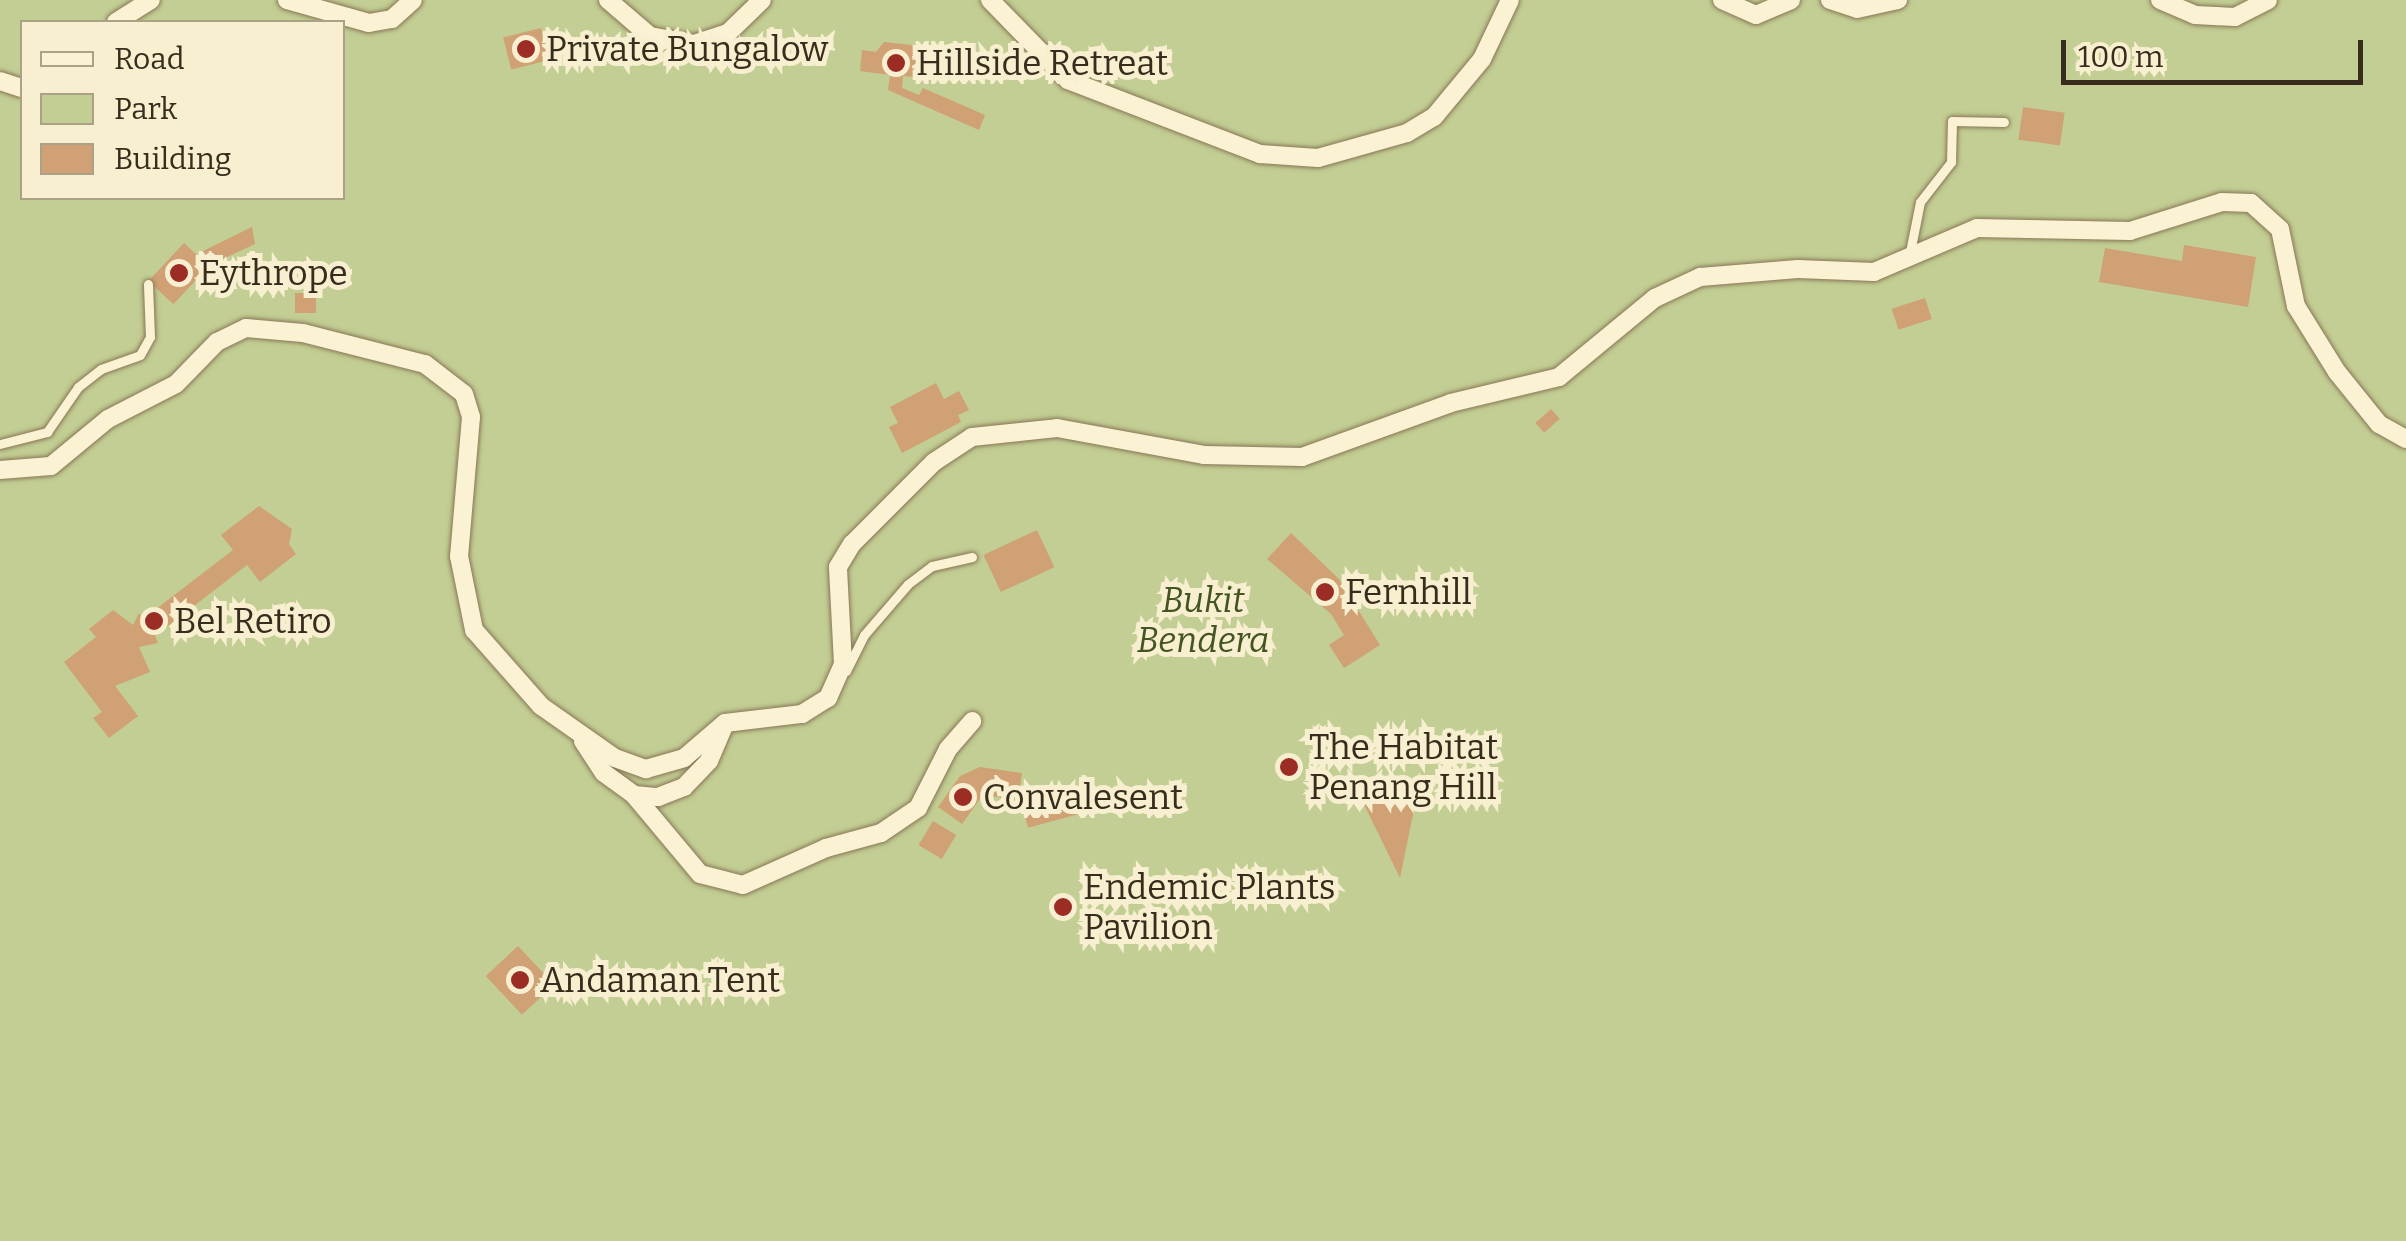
<!DOCTYPE html>
<style>
body{margin:0}
#map{position:relative;width:2406px;height:1241px;overflow:hidden;background:#f0e5bf;font-family:Bitter,serif}
div>[style]{position:absolute}
.green>*{inset:0;background:#c2ce93}
.building>*{inset:0;background:#cfa174;transform-origin:0 0}
.roads{filter:drop-shadow(0 0 2px #897657) drop-shadow(0 0 2px #897657)}
.service>*{height:9px;margin:-4.5px;padding:0 4.5px;transform-origin:4.5px;border-radius:4.5px;background:#faf2d3}
.minor>*{height:18px;margin:-9px;padding:0 9px;transform-origin:9px;border-radius:9px;background:#faf2d3}
.dots>*{width:28px;height:28px;translate:-50% -50%;box-sizing:border-box;border:5px solid #f7efcf;border-radius:50%}
span{translate:-50% -50%;white-space:nowrap;text-align:center;line-height:1.15;-webkit-text-stroke:10px #f7efcf;paint-order:stroke}
.poi-label{font-size:35px;color:#382c1c}
.left{translate:0 -50%;text-align:left}
.park-label{font-size:35px;color:#452;font-style:italic}
.legend{position:absolute;left:20px;top:20px;width:325px;height:180px;box-sizing:border-box;background:#f7efcf;border:2px solid #aba187;margin:0;padding:12px 18px;list-style:none;font-size:30px;color:#382c1c}
.legend li{display:flex;align-items:center;gap:20px;height:50px}
.legend b{width:50px;border:2px solid #aba187}
.scale{position:absolute;left:2061px;top:40px;width:302px;height:45px;box-sizing:border-box;border:5px solid #382c1c;border-top:0;padding-left:12px;font-size:30px;line-height:35px;white-space:nowrap;color:#382c1c;-webkit-text-stroke:8px #f7efcf;paint-order:stroke}
</style>
<div id="map">
<div class="green">
<div style="clip-path:polygon(evenodd,0 0,2406px 0,2406px 1241px,0 1241px,0 0,22px 22px,342px 22px,342px 198px,22px 198px,22px 22px)"></div>
</div>
<div class="building">
<div style="left:541px;top:28px;width:33px;height:39px;rotate:76deg"></div>
<div style="clip-path:polygon(884px 42px,911px 45px,937px 60px,935px 79px,903px 76px,902px 88px,919px 95px,923px 88px,985px 115px,979px 130px,888px 90px,890px 75px,860px 71px,862px 50px,876px 52px)"></div>
<div style="left:2023px;top:107px;width:42px;height:33px;rotate:8deg"></div>
<div style="clip-path:polygon(252px 227px,255px 244px,214px 263px,203px 251px)"></div>
<div style="left:184px;top:243px;width:34px;height:52px;rotate:43deg"></div>
<div style="clip-path:polygon(2184px 245px,2256px 257px,2248px 307px,2099px 282px,2105px 248px,2182px 261px)"></div>
<div style="left:295px;top:293px;width:21px;height:20px"></div>
<div style="left:1925px;top:298px;width:22px;height:35px;rotate:72deg"></div>
<div style="clip-path:polygon(936px 383px,944px 399px,959px 391px,969px 410px,958px 415px,961px 422px,902px 453px,889px 427px,898px 423px,890px 407px)"></div>
<div style="left:1551px;top:409px;width:13px;height:21px;rotate:48deg"></div>
<div style="clip-path:polygon(259px 506px,292px 529px,289px 544px,296px 554px,260px 582px,247px 565px,155px 636px,158px 643px,139px 647px,150px 672px,115px 686px,138px 716px,109px 738px,93px 718px,102px 712px,64px 662px,96px 637px,89px 629px,113px 610px,133px 625px,139px 613px,143px 619px,233px 550px,221px 535px)"></div>
<div style="left:1037px;top:530px;width:41px;height:59px;rotate:65deg"></div>
<div style="clip-path:polygon(1291px 533px,1339px 579px,1380px 645px,1344px 668px,1329px 645px,1344px 635px,1331px 614px,1267px 559px)"></div>
<div style="clip-path:polygon(980px 767px,1022px 773px,1018px 800px,983px 795px,962px 824px,938px 807px,960px 776px)"></div>
<div style="clip-path:polygon(1420px 780px,1400px 878px,1355px 786px)"></div>
<div style="left:1072px;top:791px;width:24px;height:52px;rotate:75deg"></div>
<div style="left:933px;top:821px;width:27px;height:28px;rotate:31deg"></div>
<div style="left:1053px;top:897px;width:21px;height:19px;rotate:3deg"></div>
<div style="left:518px;top:946px;width:53px;height:44px;rotate:47deg"></div>
</div>
<div class="roads">
<div class="service">
<div style="left:1909px;top:257px;width:56px;rotate:-78.7deg"></div>
<div style="left:1920px;top:202px;width:51px;rotate:-52.2deg"></div>
<div style="left:1951px;top:162px;width:41px;rotate:-88.6deg"></div>
<div style="left:1952px;top:121px;width:52px;rotate:1.1deg"></div>
<div style="left:0;top:444px;width:49px;rotate:-14.3deg"></div>
<div style="left:47px;top:432px;width:55px;rotate:-55.4deg"></div>
<div style="left:78px;top:387px;width:29px;rotate:-38deg"></div>
<div style="left:101px;top:369px;width:41px;rotate:-19.7deg"></div>
<div style="left:140px;top:355px;width:21px;rotate:-61deg"></div>
<div style="left:150px;top:337px;width:53px;rotate:-92.2deg"></div>
<div style="left:846px;top:671px;width:40px;rotate:-63.4deg"></div>
<div style="left:864px;top:635px;width:67px;rotate:-49.2deg"></div>
<div style="left:908px;top:584px;width:30px;rotate:-37deg"></div>
<div style="left:932px;top:566px;width:41px;rotate:-12.7deg"></div>
</div>
<div class="minor">
<div style="left:287px;top:0;width:85px;rotate:15.7deg"></div>
<div style="left:369px;top:23px;width:23px;rotate:-10deg"></div>
<div style="left:392px;top:19px;width:28px;rotate:-42deg"></div>
<div style="left:608px;top:0;width:55px;rotate:40.6deg"></div>
<div style="left:650px;top:36px;width:45px;rotate:10.3deg"></div>
<div style="left:694px;top:44px;width:36px;rotate:-18deg"></div>
<div style="left:728px;top:33px;width:47px;rotate:-44.1deg"></div>
<div style="left:990px;top:0;width:112px;rotate:45.7deg"></div>
<div style="left:1068px;top:80px;width:206px;rotate:21.1deg"></div>
<div style="left:1260px;top:154px;width:58px;rotate:3.9deg"></div>
<div style="left:1318px;top:158px;width:92px;rotate:-15.7deg"></div>
<div style="left:1407px;top:133px;width:31px;rotate:-31deg"></div>
<div style="left:1434px;top:117px;width:75px;rotate:-50.4deg"></div>
<div style="left:1482px;top:59px;width:65px;rotate:-64.6deg"></div>
<div style="left:1722px;top:0;width:37px;rotate:24deg"></div>
<div style="left:1756px;top:15px;width:38px;rotate:-23deg"></div>
<div style="left:1830px;top:0;width:28px;rotate:18deg"></div>
<div style="left:1857px;top:9px;width:42px;rotate:-12.4deg"></div>
<div style="left:2160px;top:0;width:38px;rotate:23deg"></div>
<div style="left:2195px;top:15px;width:40px;rotate:2.9deg"></div>
<div style="left:2235px;top:17px;width:37px;rotate:-27deg"></div>
<div style="left:116px;top:22px;width:41px;rotate:-32.2deg"></div>
<div style="left:0;top:81px;width:23px;rotate:18deg"></div>
<div style="left:0;top:470px;width:51px;rotate:-4.5deg"></div>
<div style="left:51px;top:466px;width:74px;rotate:-39.5deg"></div>
<div style="left:108px;top:419px;width:76px;rotate:-27.2deg"></div>
<div style="left:176px;top:384px;width:59px;rotate:-45.7deg"></div>
<div style="left:217px;top:342px;width:32px;rotate:-26deg"></div>
<div style="left:246px;top:328px;width:57px;rotate:5deg"></div>
<div style="left:303px;top:333px;width:126px;rotate:14.3deg"></div>
<div style="left:425px;top:364px;width:49px;rotate:37.6deg"></div>
<div style="left:464px;top:394px;width:24px;rotate:73deg"></div>
<div style="left:471px;top:417px;width:140px;rotate:94.9deg"></div>
<div style="left:459px;top:556px;width:76px;rotate:78.5deg"></div>
<div style="left:474px;top:630px;width:101px;rotate:48.6deg"></div>
<div style="left:541px;top:706px;width:90px;rotate:35.1deg"></div>
<div style="left:615px;top:758px;width:33px;rotate:20deg"></div>
<div style="left:646px;top:769px;width:40px;rotate:-16deg"></div>
<div style="left:684px;top:758px;width:54px;rotate:-40.5deg"></div>
<div style="left:725px;top:723px;width:78px;rotate:-6.7deg"></div>
<div style="left:802px;top:714px;width:31px;rotate:-32deg"></div>
<div style="left:828px;top:698px;width:37px;rotate:-66deg"></div>
<div style="left:843px;top:664px;width:97px;rotate:-93deg"></div>
<div style="left:838px;top:567px;width:27px;rotate:-59deg"></div>
<div style="left:852px;top:544px;width:116px;rotate:-45deg"></div>
<div style="left:934px;top:462px;width:45px;rotate:-33.3deg"></div>
<div style="left:972px;top:437px;width:85px;rotate:-6deg"></div>
<div style="left:1057px;top:428px;width:149px;rotate:10.4deg"></div>
<div style="left:1204px;top:455px;width:98px;rotate:1.2deg"></div>
<div style="left:1302px;top:457px;width:158px;rotate:-19.9deg"></div>
<div style="left:1451px;top:403px;width:111px;rotate:-13.5deg"></div>
<div style="left:1559px;top:377px;width:124px;rotate:-39.5deg"></div>
<div style="left:1655px;top:298px;width:50px;rotate:-25deg"></div>
<div style="left:1700px;top:277px;width:98px;rotate:-4.7deg"></div>
<div style="left:1798px;top:269px;width:76px;rotate:2.3deg"></div>
<div style="left:1874px;top:272px;width:112px;rotate:-23.1deg"></div>
<div style="left:1977px;top:228px;width:153px;rotate:1.1deg"></div>
<div style="left:2130px;top:231px;width:96px;rotate:-17.5deg"></div>
<div style="left:2222px;top:202px;width:29px;rotate:2deg"></div>
<div style="left:2251px;top:203px;width:39px;rotate:42deg"></div>
<div style="left:2280px;top:229px;width:79px;rotate:78.3deg"></div>
<div style="left:2296px;top:306px;width:78px;rotate:58.2deg"></div>
<div style="left:2337px;top:372px;width:67px;rotate:51.1deg"></div>
<div style="left:2379px;top:424px;width:31px;rotate:29deg"></div>
<div style="left:583px;top:741px;width:38px;rotate:57deg"></div>
<div style="left:604px;top:773px;width:37px;rotate:36deg"></div>
<div style="left:634px;top:795px;width:24px;rotate:5deg"></div>
<div style="left:658px;top:797px;width:28px;rotate:-21deg"></div>
<div style="left:684px;top:787px;width:36px;rotate:-46deg"></div>
<div style="left:709px;top:761px;width:36px;rotate:-67deg"></div>
<div style="left:634px;top:795px;width:103px;rotate:50.1deg"></div>
<div style="left:700px;top:874px;width:44px;rotate:14.3deg"></div>
<div style="left:743px;top:885px;width:91px;rotate:-24deg"></div>
<div style="left:826px;top:848px;width:57px;rotate:-15.3deg"></div>
<div style="left:881px;top:833px;width:45px;rotate:-34deg"></div>
<div style="left:918px;top:808px;width:66px;rotate:-63deg"></div>
<div style="left:948px;top:749px;width:37px;rotate:-49deg"></div>
</div>
</div>
<div class="dots">
<div style="left:526px;top:49px;background:#9b2d24"></div>
<div style="left:896px;top:63px;background:#9b2d24"></div>
<div style="left:179px;top:273px;background:#9b2d24"></div>
<div style="left:1325px;top:592px;background:#9b2d24"></div>
<div style="left:154px;top:621px;background:#9b2d24"></div>
<div style="left:1289px;top:767px;background:#9b2d24"></div>
<div style="left:963px;top:797px;background:#9b2d24"></div>
<div style="left:1063px;top:907px;background:#9b2d24"></div>
<div style="left:520px;top:980px;background:#9b2d24"></div>
</div>
<div class="poi-label">
<span class="left" style="left:546px;top:49px">Private Bungalow</span>
<span class="left" style="left:916px;top:63px">Hillside Retreat</span>
<span class="left" style="left:199px;top:273px">Eythrope</span>
<span class="left" style="left:1345px;top:592px">Fernhill</span>
<span class="left" style="left:174px;top:621px">Bel Retiro</span>
<span class="left" style="left:1309px;top:767px">The Habitat<br>Penang Hill</span>
<span class="left" style="left:983px;top:797px">Convalesent</span>
<span class="left" style="left:1083px;top:907px">Endemic Plants<br>Pavilion</span>
<span class="left" style="left:540px;top:980px">Andaman Tent</span>
</div>
<div class="park-label">
<span style="left:1203px;top:620px">Bukit<br>Bendera</span>
</div>
<ul class="legend">
<li><b style="height:12px;background:#faf2d3"></b>Road</li>
<li><b style="height:28px;background:#c2ce93"></b>Park</li>
<li><b style="height:28px;background:#cfa174"></b>Building</li>
</ul>
<div class="scale">100 m</div>
</div>
